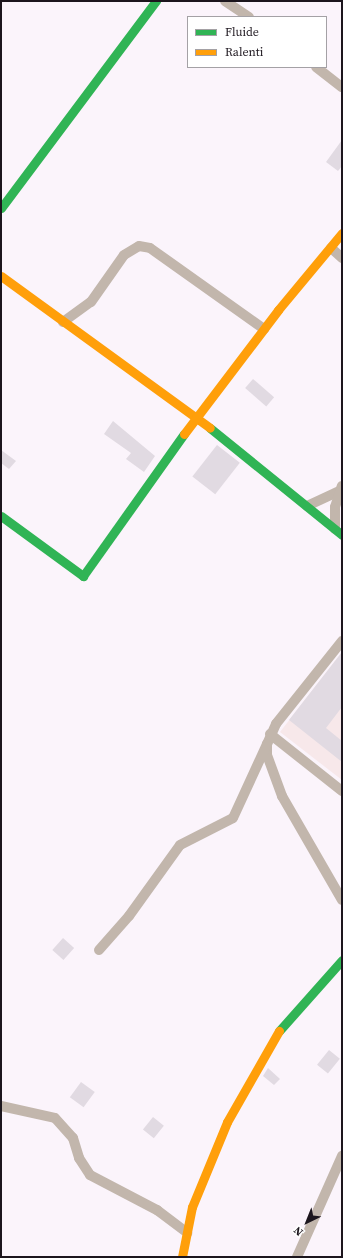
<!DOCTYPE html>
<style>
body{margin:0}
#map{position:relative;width:343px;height:1258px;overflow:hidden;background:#fbf4fb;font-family:"Source Serif 4",serif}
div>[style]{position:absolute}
.education>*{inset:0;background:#f7e8ea}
.building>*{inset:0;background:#e1dae2;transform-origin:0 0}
.street>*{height:10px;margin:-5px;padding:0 5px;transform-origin:5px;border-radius:5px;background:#c2b6ac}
.fast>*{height:9px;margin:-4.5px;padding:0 4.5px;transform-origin:4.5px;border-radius:4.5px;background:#30b455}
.slow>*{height:9px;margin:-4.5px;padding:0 4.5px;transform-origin:4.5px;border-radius:4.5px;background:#ff9f0a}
span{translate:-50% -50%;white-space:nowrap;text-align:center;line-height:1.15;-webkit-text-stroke:3.5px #fff;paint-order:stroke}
.frame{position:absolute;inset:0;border:2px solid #1c151d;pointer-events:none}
.legend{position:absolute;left:187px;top:16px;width:140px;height:52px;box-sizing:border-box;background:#fff;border:1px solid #a4a1a5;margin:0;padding:5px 7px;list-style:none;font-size:12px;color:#1c151d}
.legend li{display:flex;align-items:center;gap:8px;height:20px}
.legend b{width:20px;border:1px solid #a4a1a5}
.north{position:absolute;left:287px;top:1202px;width:40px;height:40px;-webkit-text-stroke:3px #fff;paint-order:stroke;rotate:223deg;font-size:11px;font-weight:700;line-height:16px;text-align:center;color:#1c151d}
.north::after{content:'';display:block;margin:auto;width:14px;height:18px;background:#1c151d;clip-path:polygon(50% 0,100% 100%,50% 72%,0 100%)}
</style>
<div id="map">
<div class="education">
<div style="clip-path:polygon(342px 652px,342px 780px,280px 732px)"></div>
</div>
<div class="building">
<div style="clip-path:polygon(342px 140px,342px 166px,338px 171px,326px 162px)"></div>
<div style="left:253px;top:379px;width:28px;height:12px;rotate:41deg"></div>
<div style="clip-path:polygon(113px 421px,155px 456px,144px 472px,126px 459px,131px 453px,104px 434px)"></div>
<div style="left:217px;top:445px;width:29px;height:40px;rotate:38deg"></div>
<div style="clip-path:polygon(1px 450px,16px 461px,9px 469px,1px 463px)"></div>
<div style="clip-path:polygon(342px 652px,342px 707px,326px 728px,342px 741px,342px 762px,289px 720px)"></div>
<div style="left:63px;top:938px;width:15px;height:16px;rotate:42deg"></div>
<div style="left:329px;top:1050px;width:14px;height:19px;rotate:39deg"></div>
<div style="clip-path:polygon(268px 1068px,280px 1079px,274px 1085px,263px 1076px)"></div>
<div style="left:81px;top:1082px;width:17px;height:19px;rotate:36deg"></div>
<div style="left:153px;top:1117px;width:14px;height:16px;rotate:39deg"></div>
</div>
<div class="street">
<div style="left:225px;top:1px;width:29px;rotate:34deg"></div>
<div style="left:316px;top:67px;width:33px;rotate:38deg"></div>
<div style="left:331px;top:248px;width:15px;rotate:42deg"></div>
<div style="left:63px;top:322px;width:34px;rotate:-36deg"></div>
<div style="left:91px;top:302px;width:57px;rotate:-54.9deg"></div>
<div style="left:124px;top:255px;width:17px;rotate:-31deg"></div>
<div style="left:139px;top:246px;width:11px;rotate:10deg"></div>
<div style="left:150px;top:248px;width:140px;rotate:35.4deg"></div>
<div style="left:307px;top:506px;width:35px;rotate:-25deg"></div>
<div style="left:335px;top:529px;width:22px;rotate:-90deg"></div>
<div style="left:335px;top:507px;width:22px;rotate:-72deg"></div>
<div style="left:342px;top:641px;width:106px;rotate:128.5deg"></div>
<div style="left:276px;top:724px;width:22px;rotate:114deg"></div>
<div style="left:267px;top:744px;width:11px;rotate:90deg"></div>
<div style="left:267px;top:755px;width:44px;rotate:69.9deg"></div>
<div style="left:282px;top:796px;width:120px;rotate:60deg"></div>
<div style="left:270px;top:734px;width:92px;rotate:38.4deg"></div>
<div style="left:99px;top:950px;width:45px;rotate:-48.6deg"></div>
<div style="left:129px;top:916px;width:87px;rotate:-54.3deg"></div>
<div style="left:180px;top:845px;width:59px;rotate:-27deg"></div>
<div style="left:233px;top:818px;width:81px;rotate:-65.3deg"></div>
<div style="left:1px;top:1106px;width:55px;rotate:12.5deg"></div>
<div style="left:55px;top:1118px;width:27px;rotate:48deg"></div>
<div style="left:73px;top:1138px;width:21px;rotate:73deg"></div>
<div style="left:79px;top:1158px;width:20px;rotate:57deg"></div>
<div style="left:90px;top:1175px;width:76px;rotate:27.6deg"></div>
<div style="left:157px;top:1210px;width:38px;rotate:37deg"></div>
<div style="left:297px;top:1257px;width:111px;rotate:-66deg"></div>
</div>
<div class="fast">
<div style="left:1px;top:208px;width:259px;rotate:-53.2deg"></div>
<div style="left:210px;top:428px;width:170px;rotate:39deg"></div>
<div style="left:1px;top:516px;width:102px;rotate:36.2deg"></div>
<div style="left:83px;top:576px;width:174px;rotate:-54.6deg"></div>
<div style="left:279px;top:1031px;width:95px;rotate:-48.4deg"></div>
</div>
<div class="slow">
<div style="left:1px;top:276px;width:258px;rotate:36deg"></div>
<div style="left:184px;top:434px;width:156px;rotate:-52.8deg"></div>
<div style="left:278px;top:310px;width:100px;rotate:-50.3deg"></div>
<div style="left:182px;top:1257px;width:51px;rotate:-78.7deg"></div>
<div style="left:192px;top:1207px;width:92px;rotate:-67.6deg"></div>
<div style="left:227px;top:1122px;width:105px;rotate:-60.3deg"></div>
</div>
<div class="frame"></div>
<ul class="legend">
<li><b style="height:5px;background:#30b455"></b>Fluide</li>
<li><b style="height:5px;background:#ff9f0a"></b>Ralenti</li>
</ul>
<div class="north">N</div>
</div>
